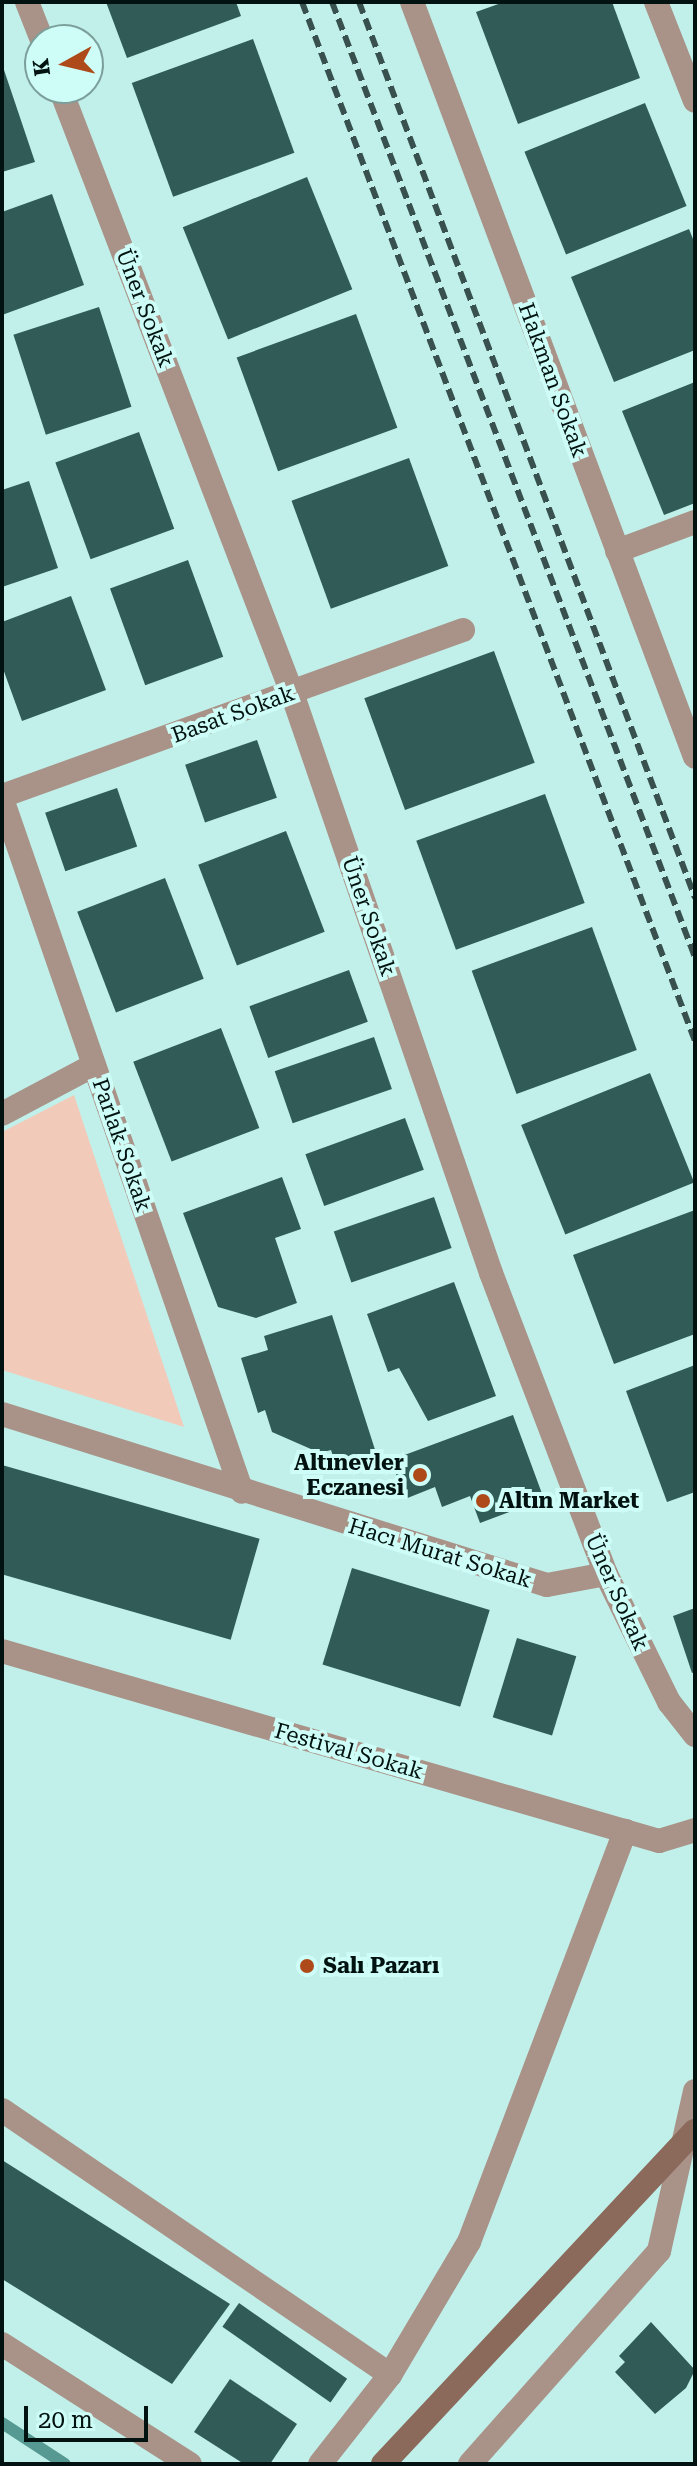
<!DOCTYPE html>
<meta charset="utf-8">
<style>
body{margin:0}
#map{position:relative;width:697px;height:2466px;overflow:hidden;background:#c1f0ea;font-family:"Roboto Serif",serif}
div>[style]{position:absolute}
.green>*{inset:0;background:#f2caba}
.stream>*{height:12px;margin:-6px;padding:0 6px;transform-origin:6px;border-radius:6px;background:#569992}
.building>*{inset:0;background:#305b56;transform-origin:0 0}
.street>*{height:24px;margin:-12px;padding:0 12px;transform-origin:12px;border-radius:12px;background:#a99288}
.rail>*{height:6px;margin-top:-3px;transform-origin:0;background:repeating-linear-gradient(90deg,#38514e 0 12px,transparent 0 18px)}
.secondary-bridge>*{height:24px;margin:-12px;padding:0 12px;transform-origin:12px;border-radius:12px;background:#8b6a5c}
.dots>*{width:22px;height:22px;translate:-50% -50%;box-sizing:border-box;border:4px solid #cefdf7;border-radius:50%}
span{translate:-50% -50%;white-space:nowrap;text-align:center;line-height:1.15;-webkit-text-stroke:8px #cefdf7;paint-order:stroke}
.street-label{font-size:22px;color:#021210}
.poi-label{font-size:22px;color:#021210;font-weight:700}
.right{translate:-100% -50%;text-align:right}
.left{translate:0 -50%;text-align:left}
.frame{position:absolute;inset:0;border:4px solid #021210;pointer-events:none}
.north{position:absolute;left:24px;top:24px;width:80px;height:80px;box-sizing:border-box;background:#cefdf7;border:2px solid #7c9f9b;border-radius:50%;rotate:262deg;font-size:22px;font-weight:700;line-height:32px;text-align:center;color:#021210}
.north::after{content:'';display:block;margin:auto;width:28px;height:36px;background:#ae4919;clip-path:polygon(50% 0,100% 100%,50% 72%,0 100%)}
.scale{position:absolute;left:24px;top:2406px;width:124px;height:36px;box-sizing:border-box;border:4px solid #021210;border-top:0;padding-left:10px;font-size:24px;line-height:28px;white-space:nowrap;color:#021210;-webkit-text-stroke:6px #cefdf7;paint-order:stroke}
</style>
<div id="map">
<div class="green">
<div style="clip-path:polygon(74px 1095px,184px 1427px,2px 1370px,2px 1132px)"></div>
</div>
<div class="stream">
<div style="left:2px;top:2423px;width:75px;rotate:33.1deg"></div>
</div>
<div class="building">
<div style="clip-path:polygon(106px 2px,236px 2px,241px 16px,127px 58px)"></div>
<div style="clip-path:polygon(504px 2px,612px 2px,640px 78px,518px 124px,476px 12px)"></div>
<div style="left:253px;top:39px;width:121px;height:129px;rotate:70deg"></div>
<div style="clip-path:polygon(2px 64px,35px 162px,2px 172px)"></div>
<div style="left:645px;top:103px;width:111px;height:130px;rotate:68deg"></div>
<div style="left:307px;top:177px;width:121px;height:134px;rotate:68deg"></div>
<div style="clip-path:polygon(52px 194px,84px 285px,2px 315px,2px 212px)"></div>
<div style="clip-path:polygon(689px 229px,695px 244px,695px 350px,614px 382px,571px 277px)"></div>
<div style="left:99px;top:307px;width:105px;height:90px;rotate:72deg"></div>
<div style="left:356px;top:314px;width:121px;height:127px;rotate:70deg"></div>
<div style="clip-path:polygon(695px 382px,695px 503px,664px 515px,622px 411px)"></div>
<div style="left:139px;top:432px;width:103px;height:89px;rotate:70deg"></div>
<div style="left:409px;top:458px;width:115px;height:125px;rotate:70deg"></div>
<div style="clip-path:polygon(29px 481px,58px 568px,2px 587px,2px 490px)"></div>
<div style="left:188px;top:560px;width:103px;height:83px;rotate:70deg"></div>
<div style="clip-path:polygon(71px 596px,106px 690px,22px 721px,2px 666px,2px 622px)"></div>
<div style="left:494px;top:651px;width:119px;height:138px;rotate:70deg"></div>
<div style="left:257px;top:740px;width:61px;height:76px;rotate:71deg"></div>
<div style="left:117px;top:788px;width:62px;height:76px;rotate:71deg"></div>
<div style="left:545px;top:794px;width:116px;height:137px;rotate:70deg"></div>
<div style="left:286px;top:831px;width:108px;height:94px;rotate:69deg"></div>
<div style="left:165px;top:878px;width:108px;height:94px;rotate:69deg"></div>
<div style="left:592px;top:927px;width:131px;height:128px;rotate:70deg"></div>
<div style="left:349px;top:970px;width:55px;height:106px;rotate:70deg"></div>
<div style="left:221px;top:1028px;width:107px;height:94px;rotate:69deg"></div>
<div style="left:374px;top:1037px;width:55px;height:105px;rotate:71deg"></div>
<div style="left:650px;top:1073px;width:118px;height:139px;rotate:68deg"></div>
<div style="left:405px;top:1118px;width:55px;height:106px;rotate:70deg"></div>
<div style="clip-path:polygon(282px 1177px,301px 1229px,275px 1238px,297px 1303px,256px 1318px,218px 1307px,183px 1213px)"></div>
<div style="left:434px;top:1197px;width:54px;height:106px;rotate:71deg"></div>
<div style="clip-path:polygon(695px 1210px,695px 1334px,614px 1364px,573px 1255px)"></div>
<div style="clip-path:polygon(454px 1282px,496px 1396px,428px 1421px,399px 1368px,388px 1372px,367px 1314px)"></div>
<div style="clip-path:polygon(332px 1315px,377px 1456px,337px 1469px,331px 1450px,320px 1453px,272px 1432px,265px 1410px,258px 1413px,241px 1358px,268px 1350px,264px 1336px)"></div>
<div style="clip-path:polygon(695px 1365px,695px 1492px,667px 1502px,626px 1391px)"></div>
<div style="clip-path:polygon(513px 1415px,544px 1499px,480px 1523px,470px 1496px,442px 1507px,435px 1487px,405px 1499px,391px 1460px)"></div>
<div style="left:2px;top:1465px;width:268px;height:105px;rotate:16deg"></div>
<div style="left:352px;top:1568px;width:144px;height:101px;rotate:17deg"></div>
<div style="clip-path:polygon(695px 1608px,695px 1672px,692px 1673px,673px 1616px)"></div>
<div style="left:517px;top:1638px;width:62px;height:83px;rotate:17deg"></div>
<div style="clip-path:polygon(2px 2160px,230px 2304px,172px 2384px,2px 2279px)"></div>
<div style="left:239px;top:2303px;width:132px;height:29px;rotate:35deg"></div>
<div style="clip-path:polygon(651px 2322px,695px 2370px,686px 2388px,655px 2414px,615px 2372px,625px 2362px,619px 2356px)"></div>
<div style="clip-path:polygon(230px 2379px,297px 2424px,270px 2464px,244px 2464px,194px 2432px)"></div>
</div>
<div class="street">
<div style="left:27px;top:2px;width:41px;rotate:68.5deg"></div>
<div style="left:412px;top:2px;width:806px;rotate:69.45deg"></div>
<div style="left:656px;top:2px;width:106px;rotate:68.5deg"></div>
<div style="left:60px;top:88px;width:648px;rotate:69.02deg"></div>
<div style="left:292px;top:693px;width:613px;rotate:71.06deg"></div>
<div style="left:491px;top:1273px;width:322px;rotate:69.1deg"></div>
<div style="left:606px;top:1574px;width:143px;rotate:63.8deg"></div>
<div style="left:669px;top:1702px;width:42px;rotate:51.8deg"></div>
<div style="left:617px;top:551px;width:83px;rotate:-20.4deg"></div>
<div style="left:2px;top:796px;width:490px;rotate:-19.8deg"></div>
<div style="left:2px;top:799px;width:733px;rotate:70.9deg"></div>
<div style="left:2px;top:1114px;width:104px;rotate:-28deg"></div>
<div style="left:2px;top:1414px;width:571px;rotate:17.42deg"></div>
<div style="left:547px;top:1585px;width:60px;rotate:-10.6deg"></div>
<div style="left:2px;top:1651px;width:684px;rotate:16.13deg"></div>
<div style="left:659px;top:1841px;width:38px;rotate:-17deg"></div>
<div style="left:2px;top:2110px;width:470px;rotate:34.3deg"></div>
<div style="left:390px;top:2375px;width:113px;rotate:128.2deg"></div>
<div style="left:2px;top:2344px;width:223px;rotate:32.6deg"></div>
<div style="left:390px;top:2375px;width:155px;rotate:-59.3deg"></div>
<div style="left:469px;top:2242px;width:440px;rotate:-69.2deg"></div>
<div style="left:470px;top:2464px;width:285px;rotate:-48.4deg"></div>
<div style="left:659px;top:2251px;width:164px;rotate:-77.3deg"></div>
</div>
<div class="rail">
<div style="left:302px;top:2px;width:1111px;rotate:69.28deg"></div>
<div style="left:332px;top:2px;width:1022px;rotate:69.19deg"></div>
<div style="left:359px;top:2px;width:957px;rotate:69.44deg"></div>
</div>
<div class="secondary-bridge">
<div style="left:383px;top:2464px;width:456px;rotate:-46.9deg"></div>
</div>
<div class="dots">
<div style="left:420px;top:1475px;background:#ae4919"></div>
<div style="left:483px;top:1501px;background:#ae4919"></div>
<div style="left:307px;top:1966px;background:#ae4919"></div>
</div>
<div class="street-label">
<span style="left:145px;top:308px;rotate:69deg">Üner Sokak</span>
<span style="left:553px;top:380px;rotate:70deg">Hakman Sokak</span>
<span style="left:233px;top:714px;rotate:-20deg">Basat Sokak</span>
<span style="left:369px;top:916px;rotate:71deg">Üner Sokak</span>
<span style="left:122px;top:1145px;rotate:71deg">Parlak Sokak</span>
<span style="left:440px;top:1553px;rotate:17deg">Hacı Murat Sokak</span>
<span style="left:617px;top:1592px;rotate:66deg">Üner Sokak</span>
<span style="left:349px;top:1751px;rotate:16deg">Festival Sokak</span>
</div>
<div class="poi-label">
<span class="right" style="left:404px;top:1475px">Altınevler<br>Eczanesi</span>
<span class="left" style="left:499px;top:1501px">Altın Market</span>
<span class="left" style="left:323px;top:1966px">Salı Pazarı</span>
</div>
<div class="frame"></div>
<div class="north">K</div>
<div class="scale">20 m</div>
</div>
